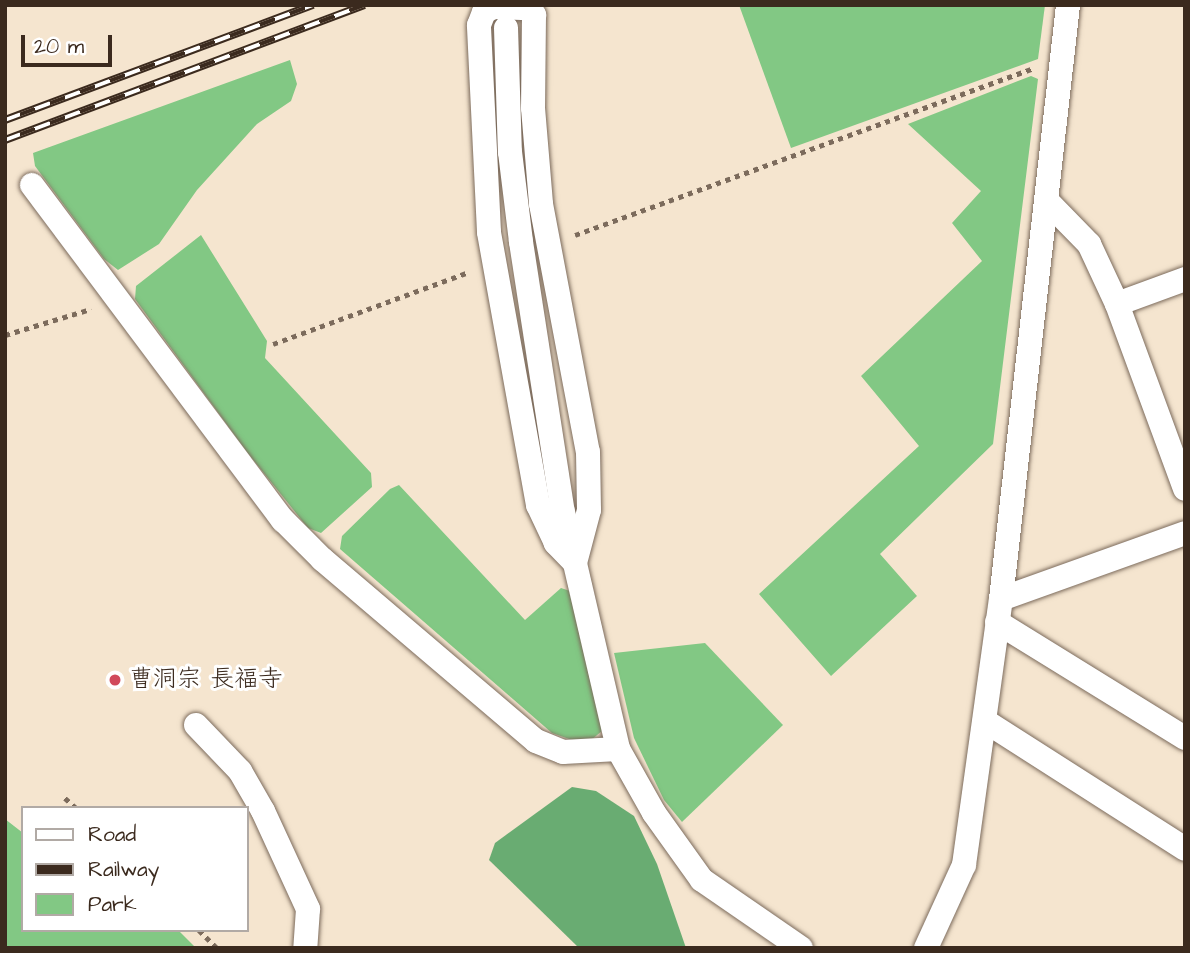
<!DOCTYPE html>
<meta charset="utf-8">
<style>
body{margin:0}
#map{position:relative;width:1190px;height:953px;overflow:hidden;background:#f5e5cf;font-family:"Architects Daughter","Klee One",sans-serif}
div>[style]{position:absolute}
.green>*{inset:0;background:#82c884}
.forest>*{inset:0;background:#69ac72}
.path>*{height:4.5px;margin-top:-2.25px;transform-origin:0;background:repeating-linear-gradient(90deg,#7c6b5c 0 5px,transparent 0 10px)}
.roads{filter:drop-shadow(0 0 2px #7c6b5c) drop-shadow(0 0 2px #7c6b5c)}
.minor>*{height:24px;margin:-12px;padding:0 12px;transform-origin:12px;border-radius:12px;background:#fff}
.rail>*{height:8px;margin-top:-4px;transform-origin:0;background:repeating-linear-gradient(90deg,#fff 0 16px,#3b2a1e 0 32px);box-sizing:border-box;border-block:2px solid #3b2a1e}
.dots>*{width:19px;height:19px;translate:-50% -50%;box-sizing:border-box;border:4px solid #fff;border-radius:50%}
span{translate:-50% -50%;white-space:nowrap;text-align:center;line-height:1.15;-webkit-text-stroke:6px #fff;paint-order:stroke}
.poi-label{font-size:24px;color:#3b2a1e}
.left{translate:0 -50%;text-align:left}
.frame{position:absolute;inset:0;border:7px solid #3b2a1e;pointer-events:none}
.legend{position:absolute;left:21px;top:806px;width:228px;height:126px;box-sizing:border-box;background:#fff;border:2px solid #b1aaa5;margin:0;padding:9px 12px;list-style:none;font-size:21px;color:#3b2a1e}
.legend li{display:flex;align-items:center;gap:14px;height:35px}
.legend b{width:35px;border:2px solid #b1aaa5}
.scale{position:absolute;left:21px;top:35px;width:91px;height:32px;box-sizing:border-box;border:4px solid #3b2a1e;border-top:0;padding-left:9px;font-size:21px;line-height:24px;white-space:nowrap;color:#3b2a1e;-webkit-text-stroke:5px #fff;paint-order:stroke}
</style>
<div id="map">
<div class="green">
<div style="clip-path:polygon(739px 5px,1045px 5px,1038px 59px,791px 148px)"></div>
<div style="clip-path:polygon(290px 60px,297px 84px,291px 101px,257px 124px,197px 190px,159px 244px,118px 270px,104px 259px,35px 166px,33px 153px)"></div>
<div style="clip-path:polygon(1031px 76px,1038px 79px,993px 444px,880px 554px,917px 596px,831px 676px,759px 594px,919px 446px,861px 376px,982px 261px,952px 223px,981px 191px,908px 124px)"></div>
<div style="clip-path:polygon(201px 235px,267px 341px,265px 358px,371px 473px,372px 487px,321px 533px,308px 528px,247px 452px,135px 299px,136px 286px)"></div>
<div style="clip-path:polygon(399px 485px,525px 620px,561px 588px,570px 591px,602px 731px,591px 740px,575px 741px,552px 733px,340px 549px,342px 536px,390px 489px)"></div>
<div style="clip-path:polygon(705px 643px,783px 725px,682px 822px,664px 800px,634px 738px,614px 653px)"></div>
<div style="clip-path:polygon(5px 819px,23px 833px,23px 930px,178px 930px,196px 948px,5px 948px)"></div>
</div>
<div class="forest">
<div style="clip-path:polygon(572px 787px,596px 791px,634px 816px,657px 864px,686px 948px,579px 948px,489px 860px,495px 843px)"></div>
</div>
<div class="path">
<div style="left:575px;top:235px;width:488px;rotate:-20deg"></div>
<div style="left:5px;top:335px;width:90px;rotate:-16.8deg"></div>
<div style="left:273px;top:344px;width:209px;rotate:-20.2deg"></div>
<div style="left:65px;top:798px;width:15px;rotate:42deg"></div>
<div style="left:199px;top:930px;width:25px;rotate:45deg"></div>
</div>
<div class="roads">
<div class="minor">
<div style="left:493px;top:7px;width:36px;rotate:2deg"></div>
<div style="left:529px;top:8px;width:9px;rotate:54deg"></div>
<div style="left:534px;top:15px;width:93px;rotate:90.6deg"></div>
<div style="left:533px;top:108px;width:96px;rotate:85.2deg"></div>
<div style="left:541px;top:204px;width:252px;rotate:79.3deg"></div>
<div style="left:588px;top:452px;width:58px;rotate:89deg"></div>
<div style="left:589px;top:510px;width:55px;rotate:104.8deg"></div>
<div style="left:575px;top:563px;width:28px;rotate:-134deg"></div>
<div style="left:556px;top:543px;width:42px;rotate:-115.3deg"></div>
<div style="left:538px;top:505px;width:277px;rotate:-100.2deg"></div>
<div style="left:489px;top:232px;width:207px;rotate:-92.8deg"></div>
<div style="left:479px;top:25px;width:14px;rotate:-69deg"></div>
<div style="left:484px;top:12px;width:10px;rotate:-29deg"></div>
<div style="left:506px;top:28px;width:124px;rotate:88.2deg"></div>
<div style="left:510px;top:152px;width:91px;rotate:83deg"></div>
<div style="left:521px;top:242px;width:273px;rotate:81.2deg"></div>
<div style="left:563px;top:512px;width:243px;rotate:76.9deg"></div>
<div style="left:618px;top:749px;width:73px;rotate:60.6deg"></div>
<div style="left:654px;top:813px;width:82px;rotate:54.4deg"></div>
<div style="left:702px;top:880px;width:120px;rotate:34.5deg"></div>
<div style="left:32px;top:185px;width:419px;rotate:53.2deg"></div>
<div style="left:283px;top:520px;width:55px;rotate:45deg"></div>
<div style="left:322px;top:559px;width:281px;rotate:40.4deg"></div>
<div style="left:536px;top:741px;width:29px;rotate:22deg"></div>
<div style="left:563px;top:752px;width:55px;rotate:-3.1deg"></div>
<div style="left:1046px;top:200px;width:62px;rotate:45.7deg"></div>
<div style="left:1089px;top:244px;width:66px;rotate:65deg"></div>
<div style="left:1117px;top:304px;width:197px;rotate:69.8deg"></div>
<div style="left:1117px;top:304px;width:72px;rotate:-20.2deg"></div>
<div style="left:1001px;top:599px;width:195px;rotate:-19.7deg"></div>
<div style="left:997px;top:622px;width:221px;rotate:31.7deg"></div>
<div style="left:985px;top:721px;width:237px;rotate:32.6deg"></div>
<div style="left:196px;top:725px;width:64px;rotate:46.3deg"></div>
<div style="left:240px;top:771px;width:46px;rotate:60.1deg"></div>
<div style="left:263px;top:811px;width:108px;rotate:65.3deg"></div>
<div style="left:308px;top:909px;width:39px;rotate:94deg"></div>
<div style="left:926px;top:948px;width:91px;rotate:-65.4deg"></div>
<div style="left:964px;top:865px;width:269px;rotate:-82.1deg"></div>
<div style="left:1001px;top:599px;width:598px;rotate:-83.56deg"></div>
</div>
</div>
<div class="rail">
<div style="left:5px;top:120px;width:329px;rotate:-20.5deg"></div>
<div style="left:5px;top:140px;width:384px;rotate:-20.6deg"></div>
</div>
<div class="dots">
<div style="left:115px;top:680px;background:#d1495b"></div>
</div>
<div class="poi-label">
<span class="left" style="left:129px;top:680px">曹洞宗 長福寺</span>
</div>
<div class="frame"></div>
<ul class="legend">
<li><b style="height:9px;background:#fff"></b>Road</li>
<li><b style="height:9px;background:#3b2a1e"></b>Railway</li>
<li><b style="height:19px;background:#82c884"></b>Park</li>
</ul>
<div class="scale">20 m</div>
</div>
